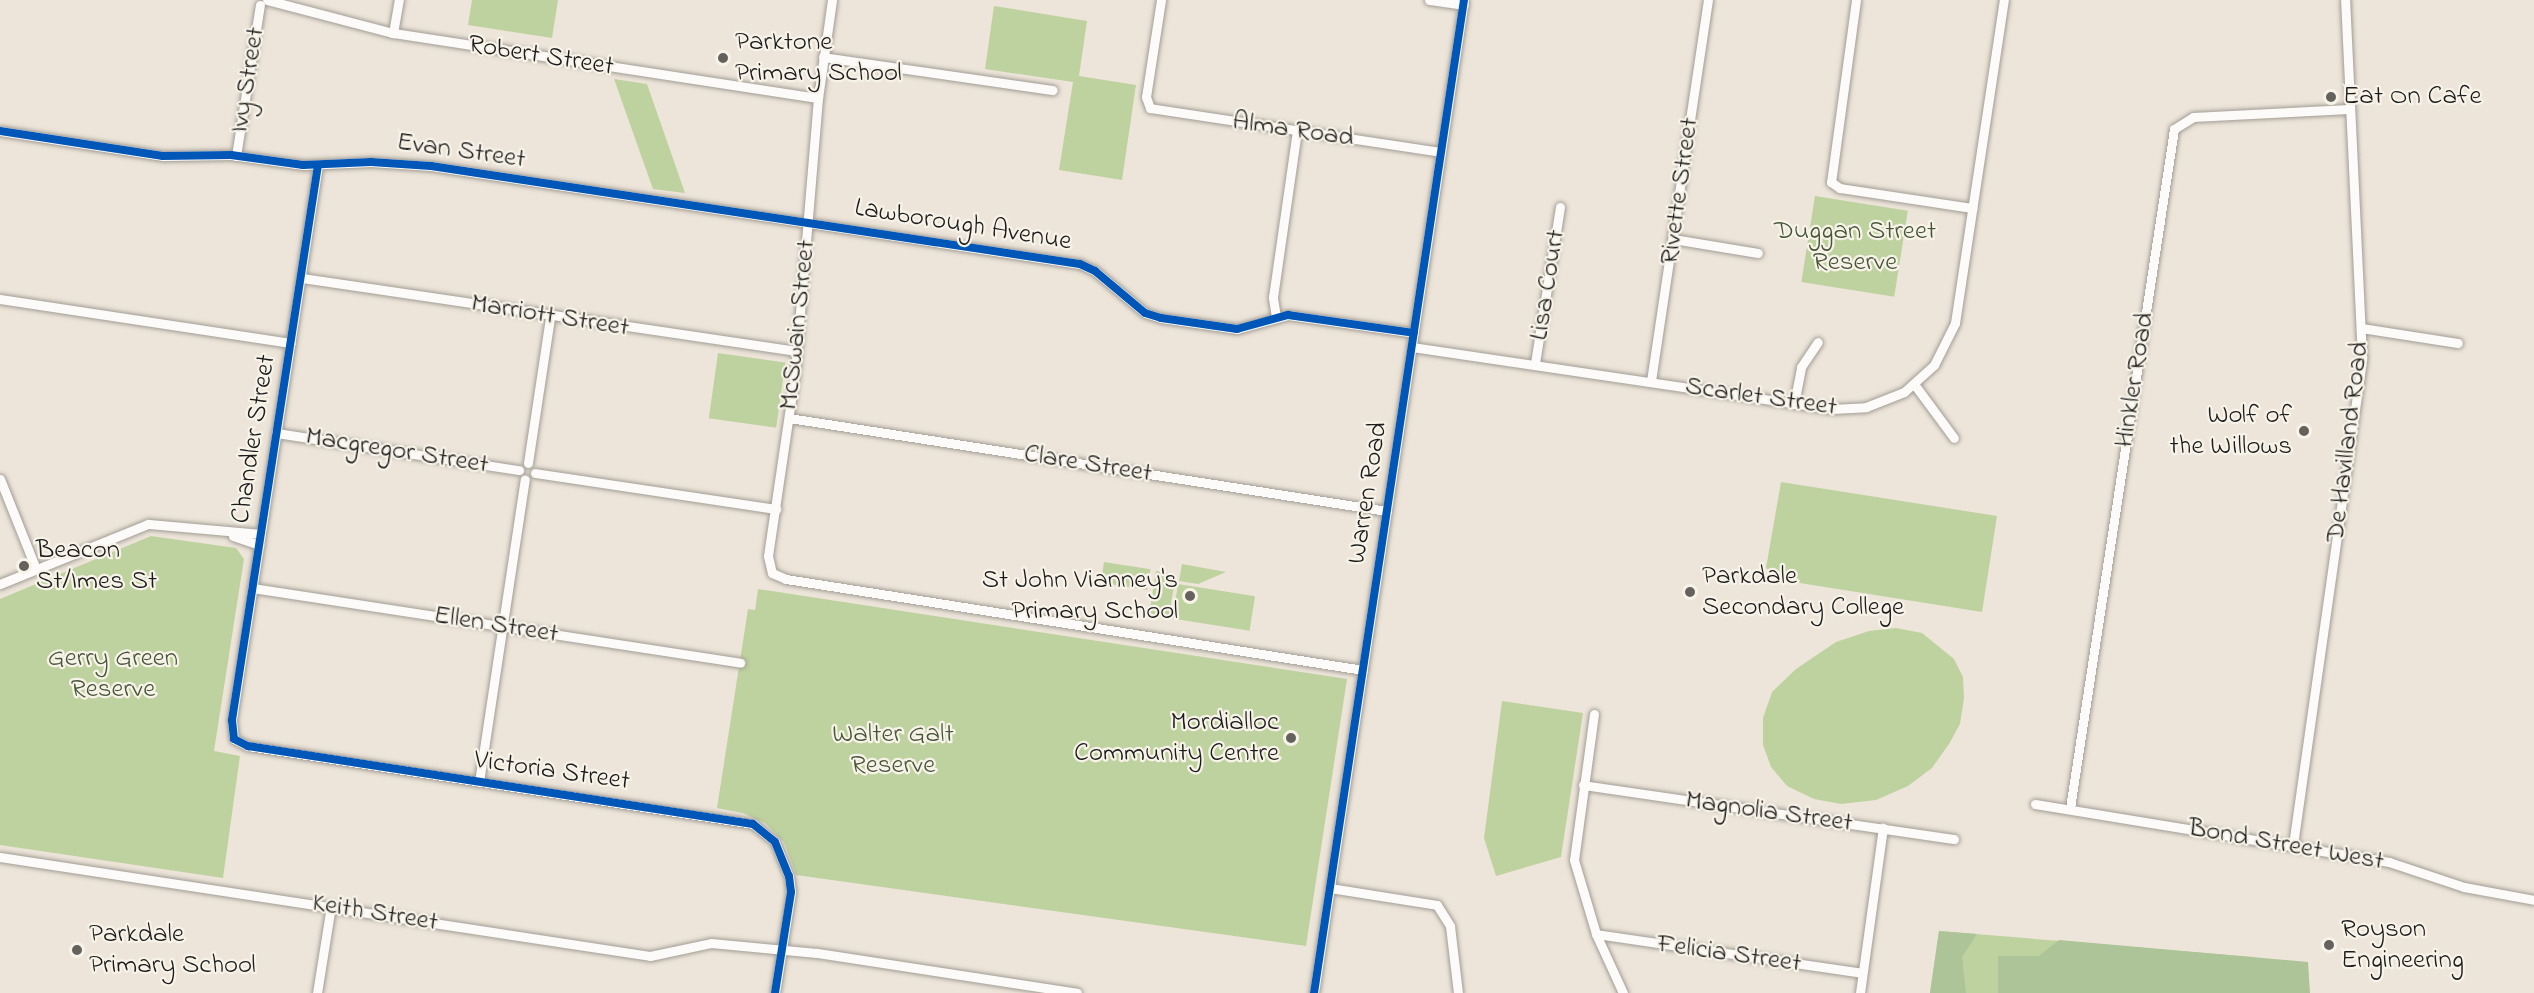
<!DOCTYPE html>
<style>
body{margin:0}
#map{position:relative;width:2534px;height:993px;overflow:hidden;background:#ede5d9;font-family:"Indie Flower",sans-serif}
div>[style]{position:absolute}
.green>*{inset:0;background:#bed29f;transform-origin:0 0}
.forest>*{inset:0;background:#adc398}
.roads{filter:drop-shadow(0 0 2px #a29d96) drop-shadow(0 0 2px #a29d96)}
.minor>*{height:9px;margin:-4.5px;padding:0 4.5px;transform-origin:4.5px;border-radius:4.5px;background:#fcfbf9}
.cycleway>*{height:8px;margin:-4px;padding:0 4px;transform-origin:4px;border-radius:4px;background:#0057b8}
.dots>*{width:16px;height:16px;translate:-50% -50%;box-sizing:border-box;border:3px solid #f7f3e8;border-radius:50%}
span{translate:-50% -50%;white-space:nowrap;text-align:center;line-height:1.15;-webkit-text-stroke:4.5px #f7f3e8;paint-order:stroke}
.poi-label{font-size:27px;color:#1c1c1c}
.left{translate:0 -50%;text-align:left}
.right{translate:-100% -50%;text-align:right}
.street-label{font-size:27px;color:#1c1c1c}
.park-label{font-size:27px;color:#475639}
</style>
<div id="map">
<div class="green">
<div style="clip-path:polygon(472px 0,558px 0,552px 38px,468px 25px)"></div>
<div style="clip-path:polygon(994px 6px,1087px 21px,1079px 76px,1136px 85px,1122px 180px,1059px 170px,1073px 82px,985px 69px)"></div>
<div style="clip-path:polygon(614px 79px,647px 84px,685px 193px,653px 189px)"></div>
<div style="left:1815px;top:196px;width:94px;height:87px;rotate:9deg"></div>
<div style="left:718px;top:353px;width:68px;height:66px;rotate:8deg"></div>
<div style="clip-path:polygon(1781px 482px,1997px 516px,1982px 612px,1781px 580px,1766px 568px)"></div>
<div style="clip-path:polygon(151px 536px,236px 548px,244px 559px,214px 751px,240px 756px,223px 878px,0 845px,0 599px)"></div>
<div style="left:1104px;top:562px;width:47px;height:21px;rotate:9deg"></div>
<div style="clip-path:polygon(1182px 564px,1226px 572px,1198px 584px,1179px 581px)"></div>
<div style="left:1156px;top:571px;width:20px;height:43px;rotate:9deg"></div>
<div style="left:1178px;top:584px;width:78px;height:35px;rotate:9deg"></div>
<div style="clip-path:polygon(758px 589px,1347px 679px,1306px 946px,796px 875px,784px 842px,765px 823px,743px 813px,717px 808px,748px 609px,755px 610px)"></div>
<div style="clip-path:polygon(1896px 628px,1922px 633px,1954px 659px,1963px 677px,1964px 698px,1960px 724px,1949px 744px,1932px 768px,1908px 786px,1876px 800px,1841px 804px,1814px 799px,1787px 786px,1771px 767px,1763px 745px,1763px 718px,1772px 692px,1796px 669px,1836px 642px,1869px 631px)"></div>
<div style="clip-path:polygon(1502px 701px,1583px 713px,1561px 857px,1496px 876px,1484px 838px)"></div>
<div style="clip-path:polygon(1939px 931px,2253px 957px,2310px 993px,1930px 993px)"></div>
</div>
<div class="forest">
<div style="clip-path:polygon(1939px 931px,1977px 934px,1962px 957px,1966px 993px,1930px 993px)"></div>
<div style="clip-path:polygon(2059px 940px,2308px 962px,2310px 993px,1998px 993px,1998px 956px,2039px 956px)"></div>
</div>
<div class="roads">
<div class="minor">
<div style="left:267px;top:0;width:130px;rotate:14.7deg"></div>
<div style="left:393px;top:33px;width:430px;rotate:8.7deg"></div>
<div style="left:832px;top:0;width:99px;rotate:98.1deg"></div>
<div style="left:818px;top:98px;width:276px;rotate:94.8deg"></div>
<div style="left:795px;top:373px;width:185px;rotate:98.4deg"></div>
<div style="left:768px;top:556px;width:17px;rotate:77deg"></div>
<div style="left:772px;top:573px;width:15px;rotate:23deg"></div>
<div style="left:786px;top:579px;width:584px;rotate:8.96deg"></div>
<div style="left:1161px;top:0;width:98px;rotate:98.8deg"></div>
<div style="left:1146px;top:97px;width:12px;rotate:70deg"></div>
<div style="left:1150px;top:108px;width:294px;rotate:8.6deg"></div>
<div style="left:1429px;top:0;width:35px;rotate:8deg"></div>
<div style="left:1856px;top:0;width:184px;rotate:97.8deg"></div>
<div style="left:1831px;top:182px;width:11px;rotate:34deg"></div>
<div style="left:1840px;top:188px;width:134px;rotate:8.6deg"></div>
<div style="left:393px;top:33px;width:34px;rotate:-80deg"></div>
<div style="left:823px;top:57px;width:232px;rotate:8.2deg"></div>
<div style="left:0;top:131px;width:165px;rotate:8.7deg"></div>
<div style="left:163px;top:156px;width:68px;rotate:-0.8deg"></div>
<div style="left:231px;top:155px;width:73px;rotate:7.9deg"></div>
<div style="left:303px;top:165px;width:68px;rotate:-2.5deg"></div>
<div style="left:371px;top:162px;width:60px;rotate:3.8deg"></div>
<div style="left:431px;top:166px;width:656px;rotate:8.59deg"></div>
<div style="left:1080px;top:264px;width:17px;rotate:25deg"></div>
<div style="left:1095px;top:271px;width:65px;rotate:40deg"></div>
<div style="left:1145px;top:313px;width:17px;rotate:17deg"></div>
<div style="left:1161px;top:318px;width:77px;rotate:8.2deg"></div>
<div style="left:1237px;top:329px;width:53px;rotate:-15.4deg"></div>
<div style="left:1288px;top:315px;width:127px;rotate:8.1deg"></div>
<div style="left:236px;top:156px;width:153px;rotate:-81deg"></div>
<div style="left:318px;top:165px;width:562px;rotate:98.81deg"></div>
<div style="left:232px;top:720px;width:19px;rotate:84deg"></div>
<div style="left:234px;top:739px;width:16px;rotate:27deg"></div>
<div style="left:248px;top:746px;width:511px;rotate:8.78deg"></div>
<div style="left:753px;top:824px;width:28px;rotate:39deg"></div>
<div style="left:775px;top:842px;width:37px;rotate:68deg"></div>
<div style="left:789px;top:876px;width:16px;rotate:83deg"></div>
<div style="left:791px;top:892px;width:102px;rotate:99deg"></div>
<div style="left:1673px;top:239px;width:86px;rotate:9.4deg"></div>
<div style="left:302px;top:278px;width:500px;rotate:8.39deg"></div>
<div style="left:0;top:299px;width:294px;rotate:8.6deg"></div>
<div style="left:1276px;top:317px;width:20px;rotate:-99deg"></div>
<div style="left:1273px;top:297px;width:168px;rotate:-81.8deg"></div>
<div style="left:2361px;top:328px;width:98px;rotate:8.8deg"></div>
<div style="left:1412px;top:347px;width:425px;rotate:8.4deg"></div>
<div style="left:1832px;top:409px;width:34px;rotate:-3deg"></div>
<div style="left:1866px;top:407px;width:41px;rotate:-21.5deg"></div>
<div style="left:1904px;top:392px;width:40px;rotate:-42deg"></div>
<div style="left:1934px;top:365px;width:47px;rotate:-63.4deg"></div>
<div style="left:1955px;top:323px;width:327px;rotate:-81.4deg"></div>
<div style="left:1535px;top:363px;width:158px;rotate:-80.9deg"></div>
<div style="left:1651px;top:381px;width:385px;rotate:-81.5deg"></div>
<div style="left:1914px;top:384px;width:67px;rotate:53.5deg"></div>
<div style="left:1794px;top:404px;width:38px;rotate:-79deg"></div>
<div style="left:1801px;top:367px;width:30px;rotate:-56deg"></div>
<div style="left:789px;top:418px;width:605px;rotate:8.84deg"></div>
<div style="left:276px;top:433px;width:246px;rotate:8.7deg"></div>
<div style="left:528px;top:463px;width:148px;rotate:-81.4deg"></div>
<div style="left:535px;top:473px;width:244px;rotate:8.5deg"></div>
<div style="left:0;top:479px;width:97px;rotate:68.2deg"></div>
<div style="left:233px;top:536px;width:28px;rotate:19deg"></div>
<div style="left:0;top:584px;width:160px;rotate:-22.1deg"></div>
<div style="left:148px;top:524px;width:112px;rotate:5.1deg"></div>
<div style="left:252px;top:588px;width:494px;rotate:8.7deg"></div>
<div style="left:1594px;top:714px;width:147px;rotate:97.8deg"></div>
<div style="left:1574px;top:860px;width:77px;rotate:73.4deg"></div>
<div style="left:1596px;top:934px;width:65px;rotate:65.4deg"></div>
<div style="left:479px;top:782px;width:306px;rotate:-81.4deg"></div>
<div style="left:1583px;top:785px;width:375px;rotate:8.3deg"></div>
<div style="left:2035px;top:804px;width:359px;rotate:9.3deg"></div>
<div style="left:2389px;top:862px;width:79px;rotate:18.4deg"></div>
<div style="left:2464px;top:887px;width:71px;rotate:10.5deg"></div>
<div style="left:2070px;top:808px;width:687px;rotate:-81.29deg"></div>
<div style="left:2174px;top:129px;width:22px;rotate:-32deg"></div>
<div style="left:2193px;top:117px;width:156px;rotate:-2.9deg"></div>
<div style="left:2293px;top:845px;width:492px;rotate:-81.9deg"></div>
<div style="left:2362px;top:358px;width:358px;rotate:-92.7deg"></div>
<div style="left:0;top:857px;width:657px;rotate:8.66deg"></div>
<div style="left:650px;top:956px;width:62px;rotate:-12deg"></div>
<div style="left:711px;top:943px;width:106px;rotate:5.4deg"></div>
<div style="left:817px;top:953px;width:263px;rotate:8.7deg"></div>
<div style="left:1330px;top:888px;width:108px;rotate:9deg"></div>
<div style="left:1437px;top:905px;width:25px;rotate:58deg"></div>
<div style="left:1450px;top:926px;width:67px;rotate:83.2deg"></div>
<div style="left:1596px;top:934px;width:269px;rotate:8.3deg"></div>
<div style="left:317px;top:993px;width:88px;rotate:-80.9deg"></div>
<div style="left:1314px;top:993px;width:1004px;rotate:-81.41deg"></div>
<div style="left:1860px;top:993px;width:167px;rotate:-82.1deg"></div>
</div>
</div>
<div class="cycleway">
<div style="left:0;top:131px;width:165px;rotate:8.7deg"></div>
<div style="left:163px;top:156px;width:68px;rotate:-0.8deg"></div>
<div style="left:231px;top:155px;width:73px;rotate:7.9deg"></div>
<div style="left:303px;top:165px;width:68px;rotate:-2.5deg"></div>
<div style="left:371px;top:162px;width:60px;rotate:3.8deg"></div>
<div style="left:431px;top:166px;width:656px;rotate:8.59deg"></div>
<div style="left:1080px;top:264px;width:17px;rotate:25deg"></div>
<div style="left:1095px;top:271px;width:65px;rotate:40deg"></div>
<div style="left:1145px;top:313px;width:17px;rotate:17deg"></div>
<div style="left:1161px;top:318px;width:77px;rotate:8.2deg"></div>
<div style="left:1237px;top:329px;width:53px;rotate:-15.4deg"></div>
<div style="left:1288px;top:315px;width:127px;rotate:8.1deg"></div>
<div style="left:318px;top:165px;width:562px;rotate:98.81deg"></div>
<div style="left:232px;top:720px;width:19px;rotate:84deg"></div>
<div style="left:234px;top:739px;width:16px;rotate:27deg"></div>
<div style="left:248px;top:746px;width:511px;rotate:8.78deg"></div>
<div style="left:753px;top:824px;width:28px;rotate:39deg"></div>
<div style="left:775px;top:842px;width:37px;rotate:68deg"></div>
<div style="left:789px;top:876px;width:16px;rotate:83deg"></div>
<div style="left:791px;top:892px;width:102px;rotate:99deg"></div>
<div style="left:1314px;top:993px;width:1004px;rotate:-81.41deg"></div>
</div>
<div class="dots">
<div style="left:723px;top:58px;background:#65625e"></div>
<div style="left:2331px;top:97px;background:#65625e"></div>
<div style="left:2304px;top:431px;background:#65625e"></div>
<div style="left:24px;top:566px;background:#65625e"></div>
<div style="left:1690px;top:592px;background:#65625e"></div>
<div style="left:1190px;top:596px;background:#65625e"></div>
<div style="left:1291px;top:738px;background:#65625e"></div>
<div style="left:2329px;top:945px;background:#65625e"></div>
<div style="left:77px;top:950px;background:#65625e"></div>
</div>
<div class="poi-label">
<span class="left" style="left:735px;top:58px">Parktone<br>Primary School</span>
<span class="left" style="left:2343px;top:97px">Eat On Cafe</span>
<span class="right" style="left:2292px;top:431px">Wolf of<br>the Willows</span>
<span class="left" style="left:36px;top:566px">Beacon<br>St/Imes St</span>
<span class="left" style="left:1702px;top:592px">Parkdale<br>Secondary College</span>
<span class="right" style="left:1178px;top:596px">St John Vianney's<br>Primary School</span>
<span class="right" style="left:1279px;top:738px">Mordialloc<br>Community Centre</span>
<span class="left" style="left:2341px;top:945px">Royson<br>Engineering</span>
<span class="left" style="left:89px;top:950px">Parkdale<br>Primary School</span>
</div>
<div class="street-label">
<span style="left:541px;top:56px;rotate:9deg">Robert Street</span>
<span style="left:248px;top:80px;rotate:-81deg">Ivy Street</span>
<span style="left:1293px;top:130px;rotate:8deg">Alma Road</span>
<span style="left:461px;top:151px;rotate:8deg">Evan Street</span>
<span style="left:1680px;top:191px;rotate:-82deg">Rivette Street</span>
<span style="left:963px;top:225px;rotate:9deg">Lawborough Avenue</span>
<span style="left:1548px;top:285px;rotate:-81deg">Lisa Court</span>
<span style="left:550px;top:316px;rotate:9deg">Marriott Street</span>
<span style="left:798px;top:325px;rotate:-84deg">McSwain Street</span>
<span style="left:2135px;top:380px;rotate:-81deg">Hinkler Road</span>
<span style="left:1761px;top:397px;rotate:8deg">Scarlet Street</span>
<span style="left:254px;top:439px;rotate:-81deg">Chandler Street</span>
<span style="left:2348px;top:442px;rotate:-83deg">De Havilland Road</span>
<span style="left:397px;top:451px;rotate:9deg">Macgregor Street</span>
<span style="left:1088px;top:464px;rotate:9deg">Clare Street</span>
<span style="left:1368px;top:493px;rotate:-81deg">Warren Road</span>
<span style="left:496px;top:625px;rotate:9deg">Ellen Street</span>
<span style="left:552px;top:771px;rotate:8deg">Victoria Street</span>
<span style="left:1769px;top:812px;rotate:8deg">Magnolia Street</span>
<span style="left:2286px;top:845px;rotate:10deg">Bond Street West</span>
<span style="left:375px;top:913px;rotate:9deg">Keith Street</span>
<span style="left:1729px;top:954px;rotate:8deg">Felicia Street</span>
</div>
<div class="park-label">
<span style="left:1855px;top:247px">Duggan Street<br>Reserve</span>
<span style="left:113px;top:674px">Gerry Green<br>Reserve</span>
<span style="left:893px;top:750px">Walter Galt<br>Reserve</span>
</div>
</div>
